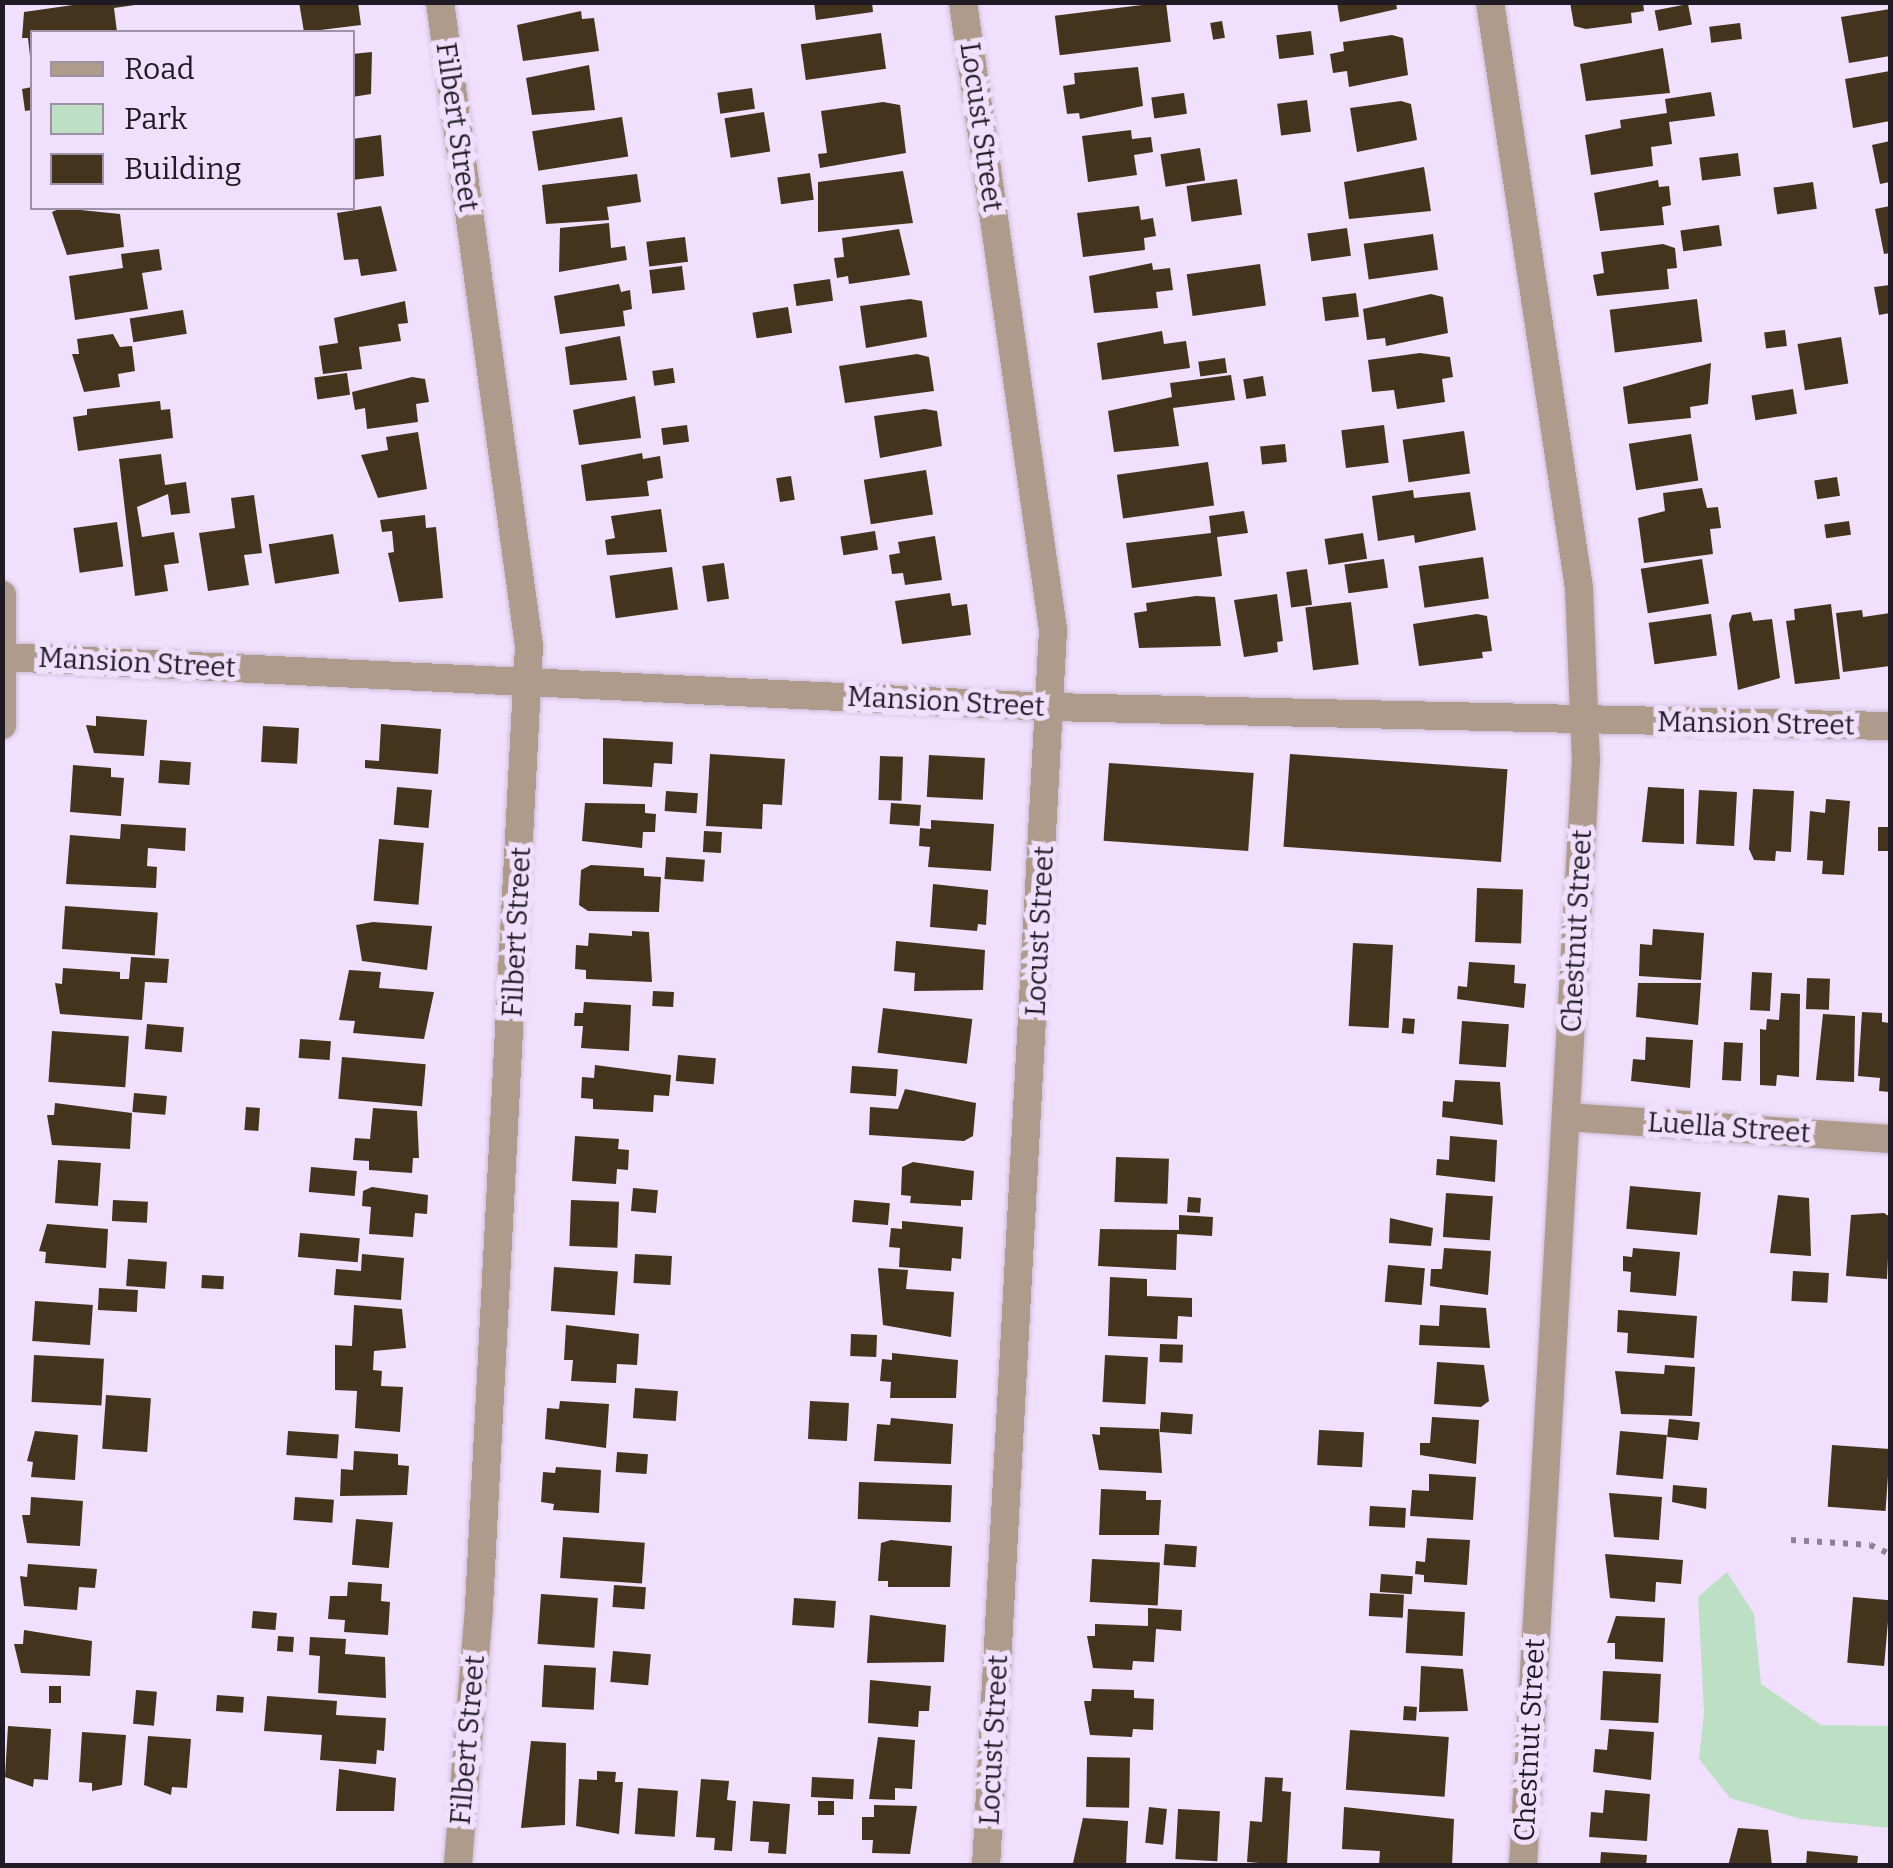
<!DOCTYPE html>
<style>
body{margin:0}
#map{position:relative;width:1893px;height:1868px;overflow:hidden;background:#f1e0fd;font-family:Bitter,serif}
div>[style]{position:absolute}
.green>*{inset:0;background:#bddfc4}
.building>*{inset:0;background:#44341d;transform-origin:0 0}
.path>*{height:6px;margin-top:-3px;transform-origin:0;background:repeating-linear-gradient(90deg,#8d8195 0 5px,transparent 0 13px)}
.roads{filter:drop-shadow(0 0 2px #cbbcd6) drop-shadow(0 0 2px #cbbcd6)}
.minor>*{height:28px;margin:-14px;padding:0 14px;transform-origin:14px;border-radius:14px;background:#af9b8b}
span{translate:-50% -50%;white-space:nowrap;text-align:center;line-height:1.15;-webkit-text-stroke:10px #f1e0fd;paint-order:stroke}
.street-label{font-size:28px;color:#201a24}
.frame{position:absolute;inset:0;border:5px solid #201a24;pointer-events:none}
.legend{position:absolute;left:30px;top:30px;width:325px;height:180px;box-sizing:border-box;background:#f1e0fd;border:2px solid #9d91a6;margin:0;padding:12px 18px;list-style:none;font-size:30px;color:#201a24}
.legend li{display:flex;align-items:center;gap:20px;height:50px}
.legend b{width:50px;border:2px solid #9d91a6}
</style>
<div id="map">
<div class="green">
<div style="clip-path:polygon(1727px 1572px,1754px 1614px,1761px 1684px,1821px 1725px,1890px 1726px,1890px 1828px,1801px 1819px,1730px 1798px,1699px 1759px,1704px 1712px,1698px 1597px)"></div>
</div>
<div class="building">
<div style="clip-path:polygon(94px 2px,135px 5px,114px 8px,117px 32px,32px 32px,30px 56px,28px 38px,22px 38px,24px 12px)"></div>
<div style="clip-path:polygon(299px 2px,358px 2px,361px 25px,304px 32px)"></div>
<div style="clip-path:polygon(814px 2px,872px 2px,873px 12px,816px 20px)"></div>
<div style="left:1166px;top:2px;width:40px;height:112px;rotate:83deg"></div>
<div style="clip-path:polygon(1337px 2px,1396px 2px,1397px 9px,1340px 22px)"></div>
<div style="clip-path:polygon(1570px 2px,1643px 2px,1644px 11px,1631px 13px,1632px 23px,1586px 29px,1574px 26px)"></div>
<div style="left:1688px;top:4px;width:21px;height:34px;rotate:79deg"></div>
<div style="clip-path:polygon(1890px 9px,1890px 56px,1849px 63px,1841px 17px)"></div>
<div style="clip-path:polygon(581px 11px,582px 19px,594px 18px,599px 51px,523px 61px,517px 25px)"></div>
<div style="left:1222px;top:21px;width:17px;height:12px;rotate:80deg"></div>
<div style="left:1740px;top:23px;width:16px;height:31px;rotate:83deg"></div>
<div style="left:1311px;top:31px;width:24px;height:35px;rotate:83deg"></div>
<div style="left:881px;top:33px;width:36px;height:81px;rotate:82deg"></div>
<div style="clip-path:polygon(1392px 35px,1403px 38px,1408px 75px,1349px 87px,1347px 71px,1333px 73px,1330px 54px,1344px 51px,1343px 42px)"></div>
<div style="clip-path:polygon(1663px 48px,1670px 93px,1586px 101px,1580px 64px)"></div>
<div style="clip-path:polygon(372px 52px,371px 94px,352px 97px,352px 54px)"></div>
<div style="clip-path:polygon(589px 65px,595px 110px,532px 115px,526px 78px)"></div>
<div style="clip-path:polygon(1138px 67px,1143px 106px,1080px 119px,1079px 113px,1067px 114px,1063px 86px,1075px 84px,1074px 73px)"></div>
<div style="clip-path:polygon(1890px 71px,1890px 121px,1853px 128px,1845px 79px)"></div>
<div style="clip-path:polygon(32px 87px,32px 110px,25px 111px,22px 89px)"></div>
<div style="left:752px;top:88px;width:21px;height:35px;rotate:82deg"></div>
<div style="clip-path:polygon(1711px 92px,1715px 116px,1669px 122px,1672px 144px,1651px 147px,1653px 166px,1591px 175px,1585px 135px,1621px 128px,1620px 120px,1667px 113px,1665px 99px)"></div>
<div style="left:1184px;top:93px;width:21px;height:33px;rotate:82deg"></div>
<div style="left:1307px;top:100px;width:32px;height:30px;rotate:83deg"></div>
<div style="clip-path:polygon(1401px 101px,1411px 104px,1417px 140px,1357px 152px,1350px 108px)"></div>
<div style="clip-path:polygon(883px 102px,900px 105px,906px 153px,820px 168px,818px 154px,827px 153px,821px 111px)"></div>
<div style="left:764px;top:112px;width:40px;height:40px;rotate:81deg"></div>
<div style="left:622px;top:117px;width:40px;height:91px;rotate:81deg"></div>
<div style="clip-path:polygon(1131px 130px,1132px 139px,1151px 137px,1153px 152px,1134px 155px,1137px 175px,1088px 182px,1082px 136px)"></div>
<div style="clip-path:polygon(381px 135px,384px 176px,352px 180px,352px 139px)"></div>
<div style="clip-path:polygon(1890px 141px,1890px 182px,1880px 184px,1872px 145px)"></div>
<div style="left:1200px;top:148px;width:33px;height:40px;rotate:81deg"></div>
<div style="left:1738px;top:153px;width:23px;height:39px;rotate:83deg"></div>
<div style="clip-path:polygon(1424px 167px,1431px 211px,1349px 219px,1344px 182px)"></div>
<div style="clip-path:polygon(903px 171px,913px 223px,818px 232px,818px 182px)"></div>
<div style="left:810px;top:173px;width:27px;height:33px;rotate:82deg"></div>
<div style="clip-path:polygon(637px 174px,641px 202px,607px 207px,609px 220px,546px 224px,542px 185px)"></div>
<div style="left:1237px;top:179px;width:36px;height:51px;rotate:82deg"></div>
<div style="clip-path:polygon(1658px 180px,1659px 187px,1669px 186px,1671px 205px,1662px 207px,1664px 225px,1600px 231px,1594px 193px)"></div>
<div style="left:1813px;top:182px;width:27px;height:40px;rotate:82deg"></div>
<div style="clip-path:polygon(381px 206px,397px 271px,361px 276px,358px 259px,344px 260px,337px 213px)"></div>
<div style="clip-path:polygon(1139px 206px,1141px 220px,1153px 218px,1156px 236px,1144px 238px,1145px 250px,1083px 257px,1077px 213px)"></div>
<div style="clip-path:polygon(1890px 206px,1890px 253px,1884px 254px,1875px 209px)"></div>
<div style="clip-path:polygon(61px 208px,120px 214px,124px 247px,67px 255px,52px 212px)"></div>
<div style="clip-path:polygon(609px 223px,611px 248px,625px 246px,627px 260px,559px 272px,560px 228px)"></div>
<div style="left:1719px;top:225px;width:21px;height:39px;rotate:82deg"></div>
<div style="left:1347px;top:228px;width:28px;height:40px;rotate:82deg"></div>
<div style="clip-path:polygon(899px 229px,910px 275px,849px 284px,848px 276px,837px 278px,834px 258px,844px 257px,842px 238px)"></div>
<div style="left:1433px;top:234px;width:36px;height:70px;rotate:82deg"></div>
<div style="left:685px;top:237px;width:25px;height:39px;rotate:83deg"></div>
<div style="clip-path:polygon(1663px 244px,1675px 248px,1677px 268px,1667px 269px,1669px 289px,1597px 296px,1593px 275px,1604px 273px,1601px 252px)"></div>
<div style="clip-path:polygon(159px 249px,162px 270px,142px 273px,148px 309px,75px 320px,69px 276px,123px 268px,121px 254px)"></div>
<div style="clip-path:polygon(1152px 263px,1153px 270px,1170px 268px,1173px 290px,1156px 292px,1158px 308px,1094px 313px,1089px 276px)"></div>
<div style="left:1260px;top:264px;width:42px;height:74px;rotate:82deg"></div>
<div style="left:682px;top:266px;width:24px;height:33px;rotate:83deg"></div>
<div style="left:830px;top:279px;width:22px;height:37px;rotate:82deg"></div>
<div style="clip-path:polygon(619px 284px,621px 292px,630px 290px,632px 309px,623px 311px,625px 326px,560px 334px,554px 296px)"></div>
<div style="clip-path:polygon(1890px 285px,1890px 313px,1879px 315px,1874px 287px)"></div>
<div style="left:1356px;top:293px;width:24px;height:34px;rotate:83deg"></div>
<div style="clip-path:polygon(1431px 294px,1443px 297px,1448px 333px,1386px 346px,1385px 338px,1367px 340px,1363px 309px)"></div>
<div style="clip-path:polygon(910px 299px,922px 301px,927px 337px,866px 348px,860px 306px)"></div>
<div style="left:1697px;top:299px;width:43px;height:88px;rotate:83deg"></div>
<div style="clip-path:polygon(405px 301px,408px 323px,398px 324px,401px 341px,359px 347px,362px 369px,323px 374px,319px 346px,338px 343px,334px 318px)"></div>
<div style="left:788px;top:307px;width:26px;height:36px;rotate:81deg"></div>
<div style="left:183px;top:310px;width:24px;height:54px;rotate:81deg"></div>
<div style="left:1785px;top:330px;width:16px;height:21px;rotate:83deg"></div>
<div style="clip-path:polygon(1162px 331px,1164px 344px,1186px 341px,1190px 368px,1102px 380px,1097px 343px)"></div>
<div style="clip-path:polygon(113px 334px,120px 347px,132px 346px,135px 371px,118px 374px,120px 387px,84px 392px,72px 354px,79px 354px,77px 339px)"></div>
<div style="clip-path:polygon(620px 336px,627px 380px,570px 385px,565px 347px)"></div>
<div style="left:1841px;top:337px;width:47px;height:44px;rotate:81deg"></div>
<div style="clip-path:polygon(1420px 353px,1450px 357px,1453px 377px,1442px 379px,1445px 402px,1397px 409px,1394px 390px,1372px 392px,1368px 360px)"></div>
<div style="clip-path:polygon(917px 354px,929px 357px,934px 391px,845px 403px,839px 366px)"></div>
<div style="left:1225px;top:358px;width:15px;height:27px;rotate:82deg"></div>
<div style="clip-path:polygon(1711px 363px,1708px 404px,1690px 407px,1691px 418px,1628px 424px,1623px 387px)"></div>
<div style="left:673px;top:368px;width:15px;height:21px;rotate:82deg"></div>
<div style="left:347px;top:373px;width:22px;height:33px;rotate:82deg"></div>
<div style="clip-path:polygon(1231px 375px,1235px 400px,1173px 408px,1179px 446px,1114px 452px,1108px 411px,1172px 397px,1170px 383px)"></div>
<div style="left:1263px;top:376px;width:20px;height:20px;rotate:81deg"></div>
<div style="clip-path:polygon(412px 377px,425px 379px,429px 402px,416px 404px,418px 422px,367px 429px,365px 408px,355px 410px,352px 392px)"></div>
<div style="left:1793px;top:389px;width:25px;height:42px;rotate:81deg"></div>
<div style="clip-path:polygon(635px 396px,641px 438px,579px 445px,573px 410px)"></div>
<div style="clip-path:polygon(160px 401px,161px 410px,170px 409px,173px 438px,78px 451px,73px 417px,87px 415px,87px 409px)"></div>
<div style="clip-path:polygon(925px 409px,937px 411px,942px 446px,880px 458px,874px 416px)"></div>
<div style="left:687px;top:425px;width:17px;height:26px;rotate:83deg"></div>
<div style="left:1384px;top:425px;width:38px;height:43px;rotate:83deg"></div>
<div style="left:1464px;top:431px;width:43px;height:62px;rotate:82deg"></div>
<div style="clip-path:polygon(418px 432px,427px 489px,378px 498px,361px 455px,388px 450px,386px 437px)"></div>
<div style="left:1691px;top:434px;width:47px;height:63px;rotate:81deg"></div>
<div style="left:1285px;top:444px;width:18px;height:25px;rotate:84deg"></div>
<div style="clip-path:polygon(642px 453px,643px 459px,660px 456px,663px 478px,647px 481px,649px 496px,586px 501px,581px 465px)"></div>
<div style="clip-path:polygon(161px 454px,165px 485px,186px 482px,190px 513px,171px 515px,168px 494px,137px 507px,142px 537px,174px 532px,179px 563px,164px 565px,168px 591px,135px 596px,119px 459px)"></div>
<div style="left:1208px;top:462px;width:44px;height:92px;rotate:82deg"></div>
<div style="left:926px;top:470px;width:45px;height:63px;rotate:81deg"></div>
<div style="left:791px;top:476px;width:24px;height:15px;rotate:81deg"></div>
<div style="left:1837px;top:477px;width:19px;height:23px;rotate:81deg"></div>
<div style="clip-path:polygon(1702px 488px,1707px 508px,1718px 507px,1721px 528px,1710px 529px,1713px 554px,1644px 563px,1638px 518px,1665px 511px,1663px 493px)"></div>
<div style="clip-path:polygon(1413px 490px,1414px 498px,1470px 492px,1476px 530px,1415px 543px,1414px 535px,1378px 541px,1372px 496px)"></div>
<div style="clip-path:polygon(254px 495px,262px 553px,244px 555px,249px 585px,208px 591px,199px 533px,235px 528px,231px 498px)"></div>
<div style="clip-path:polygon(661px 509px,667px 552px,607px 555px,605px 540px,615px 538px,611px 516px)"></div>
<div style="clip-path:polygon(1244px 511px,1248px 533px,1217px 537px,1222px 576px,1132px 588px,1126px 543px,1211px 533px,1209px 516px)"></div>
<div style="clip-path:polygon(425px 515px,426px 528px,436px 527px,443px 598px,399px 602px,388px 553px,394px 552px,392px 531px,382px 532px,380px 520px)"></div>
<div style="left:1849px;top:521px;width:14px;height:25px;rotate:82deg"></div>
<div style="left:117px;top:522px;width:45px;height:44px;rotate:82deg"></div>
<div style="left:875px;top:531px;width:19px;height:35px;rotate:81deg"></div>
<div style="left:1363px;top:533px;width:26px;height:39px;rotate:81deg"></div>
<div style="left:333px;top:534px;width:40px;height:65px;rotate:81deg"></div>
<div style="clip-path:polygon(935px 536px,942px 580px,905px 585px,903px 573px,892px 574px,889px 555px,900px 553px,898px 542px)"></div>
<div style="left:1483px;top:557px;width:42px;height:65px;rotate:82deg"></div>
<div style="left:1384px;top:559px;width:29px;height:40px;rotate:82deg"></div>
<div style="left:1702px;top:559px;width:45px;height:62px;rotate:81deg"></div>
<div style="left:724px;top:563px;width:36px;height:22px;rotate:82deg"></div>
<div style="left:672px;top:567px;width:43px;height:63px;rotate:82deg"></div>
<div style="left:1307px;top:569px;width:36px;height:21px;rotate:82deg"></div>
<div style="clip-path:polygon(950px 593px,952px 606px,967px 604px,971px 635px,902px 644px,895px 601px)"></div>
<div style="clip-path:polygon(1277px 594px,1283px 641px,1277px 642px,1278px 652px,1244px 657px,1234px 600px)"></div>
<div style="clip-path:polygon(1196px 596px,1215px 597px,1221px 646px,1139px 648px,1134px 613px,1147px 611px,1146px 603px)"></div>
<div style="left:1351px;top:602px;width:63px;height:46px;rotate:83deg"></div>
<div style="clip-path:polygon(1831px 604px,1840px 679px,1795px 684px,1786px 621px,1795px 620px,1794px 609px)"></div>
<div style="clip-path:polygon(1862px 610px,1863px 617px,1890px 613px,1890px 666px,1843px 672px,1836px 613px)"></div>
<div style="clip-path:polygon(1751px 612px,1753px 621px,1772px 619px,1780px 678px,1738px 690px,1729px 624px,1732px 615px)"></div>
<div style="clip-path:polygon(1477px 614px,1487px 616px,1492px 651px,1482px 652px,1483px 658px,1419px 666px,1413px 624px)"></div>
<div style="left:1711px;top:614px;width:42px;height:63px;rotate:82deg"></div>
<div style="clip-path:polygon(96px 716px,147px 720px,144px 756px,94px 753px,86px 725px,96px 726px)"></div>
<div style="clip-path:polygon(381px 724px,441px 729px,438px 774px,365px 768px,365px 760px,379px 761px)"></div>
<div style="left:263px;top:726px;width:36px;height:36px;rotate:3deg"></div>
<div style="clip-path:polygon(603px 738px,673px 742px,672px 764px,654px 763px,652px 787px,603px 784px)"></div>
<div style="clip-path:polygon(710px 754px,785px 759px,782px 805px,763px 804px,762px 829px,706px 826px)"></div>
<div style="left:1290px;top:754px;width:218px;height:93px;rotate:4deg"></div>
<div style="left:929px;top:755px;width:56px;height:42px;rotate:3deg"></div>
<div style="left:880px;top:756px;width:23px;height:44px;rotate:2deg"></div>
<div style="left:160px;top:760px;width:31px;height:23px;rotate:4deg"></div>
<div style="left:1109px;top:763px;width:145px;height:78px;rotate:4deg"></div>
<div style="clip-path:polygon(73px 765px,111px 768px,111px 777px,124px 778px,121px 816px,70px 812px)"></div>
<div style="left:397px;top:787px;width:35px;height:38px;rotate:5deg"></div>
<div style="clip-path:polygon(1648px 787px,1684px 789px,1684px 844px,1642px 842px)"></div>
<div style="clip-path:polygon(1753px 789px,1794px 791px,1791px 852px,1776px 851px,1775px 861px,1754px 860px,1749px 849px)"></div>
<div style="left:1699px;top:790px;width:38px;height:54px;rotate:3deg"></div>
<div style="left:666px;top:791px;width:32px;height:20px;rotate:4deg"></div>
<div style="clip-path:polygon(1826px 799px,1850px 801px,1844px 875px,1822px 874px,1823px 861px,1807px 860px,1810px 811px,1825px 813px)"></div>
<div style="clip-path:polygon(585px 803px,645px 804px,645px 813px,656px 814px,655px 832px,643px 832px,642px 848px,582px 841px)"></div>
<div style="left:891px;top:803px;width:30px;height:21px;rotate:4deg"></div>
<div style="clip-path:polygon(931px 820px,994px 824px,991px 871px,928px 867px,930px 847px,919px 846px,920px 828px,931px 829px)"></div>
<div style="clip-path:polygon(121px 824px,186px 828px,185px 851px,148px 848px,147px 866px,157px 867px,156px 888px,66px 884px,70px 835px,120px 839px)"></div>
<div style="left:1890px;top:827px;width:24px;height:12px;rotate:90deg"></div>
<div style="left:704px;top:831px;width:18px;height:21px;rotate:3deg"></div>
<div style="left:379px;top:839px;width:45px;height:62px;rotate:5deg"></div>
<div style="left:666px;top:857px;width:39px;height:22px;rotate:4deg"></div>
<div style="clip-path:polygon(591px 865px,644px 868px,644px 876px,661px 877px,659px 912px,588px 911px,579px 905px,581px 870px)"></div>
<div style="clip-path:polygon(933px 884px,988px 890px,986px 925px,978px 924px,977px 931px,930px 927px)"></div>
<div style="left:1477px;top:888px;width:46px;height:54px;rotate:2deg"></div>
<div style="left:65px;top:906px;width:93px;height:43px;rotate:4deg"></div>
<div style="clip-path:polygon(373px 922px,432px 926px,427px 970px,362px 961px,356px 925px)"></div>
<div style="clip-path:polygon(1653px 929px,1704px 933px,1701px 980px,1639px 976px,1640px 944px,1652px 945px)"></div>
<div style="clip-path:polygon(632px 931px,649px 932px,652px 982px,586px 979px,586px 970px,575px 969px,576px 945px,588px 946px,589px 933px,632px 936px)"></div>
<div style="clip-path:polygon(896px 941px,985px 950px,983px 990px,914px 991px,915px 973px,894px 971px)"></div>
<div style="left:1353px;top:943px;width:40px;height:83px;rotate:3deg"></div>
<div style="clip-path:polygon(131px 957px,169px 959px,167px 983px,145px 982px,142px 1020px,60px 1014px,55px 983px,62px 984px,63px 968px,120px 972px,120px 979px,129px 979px)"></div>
<div style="clip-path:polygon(1469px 962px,1515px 965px,1514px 983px,1526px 984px,1524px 1008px,1457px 999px,1458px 986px,1467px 987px)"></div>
<div style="clip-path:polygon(349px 970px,381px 972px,379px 988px,434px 992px,424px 1039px,353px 1033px,355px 1021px,339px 1020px)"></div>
<div style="left:1752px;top:972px;width:20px;height:38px;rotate:3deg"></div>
<div style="left:1807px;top:978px;width:23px;height:31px;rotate:2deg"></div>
<div style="clip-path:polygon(1638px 983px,1701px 983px,1698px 1025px,1636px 1017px)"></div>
<div style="left:653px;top:991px;width:21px;height:15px;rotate:3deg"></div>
<div style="clip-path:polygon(1781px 993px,1800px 994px,1799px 1077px,1777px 1075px,1776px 1086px,1760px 1085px,1760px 1029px,1766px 1030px,1767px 1019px,1779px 1020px)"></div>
<div style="clip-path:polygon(584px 1002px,631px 1005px,629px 1051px,581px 1048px,583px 1026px,574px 1026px,575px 1013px,583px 1013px)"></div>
<div style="left:883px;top:1008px;width:90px;height:45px;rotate:7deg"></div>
<div style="clip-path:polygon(1862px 1012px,1882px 1013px,1882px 1022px,1890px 1023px,1890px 1092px,1879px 1091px,1880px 1078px,1858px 1076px)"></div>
<div style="clip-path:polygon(1823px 1014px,1855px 1016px,1854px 1082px,1816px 1080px)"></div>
<div style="left:1403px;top:1018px;width:12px;height:15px;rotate:5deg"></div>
<div style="left:1462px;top:1021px;width:47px;height:43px;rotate:4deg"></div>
<div style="left:147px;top:1024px;width:37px;height:25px;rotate:5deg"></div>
<div style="left:52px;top:1031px;width:77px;height:51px;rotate:4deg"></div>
<div style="clip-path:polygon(1646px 1037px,1693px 1040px,1690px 1088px,1631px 1081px,1633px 1059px,1645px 1060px)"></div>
<div style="left:300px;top:1039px;width:31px;height:19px;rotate:4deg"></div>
<div style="left:1724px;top:1042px;width:19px;height:38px;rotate:3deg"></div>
<div style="left:678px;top:1055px;width:38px;height:26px;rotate:5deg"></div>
<div style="left:342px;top:1057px;width:84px;height:42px;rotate:5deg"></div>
<div style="clip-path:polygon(595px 1065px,671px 1075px,669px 1096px,654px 1095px,653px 1112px,593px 1109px,593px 1099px,581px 1098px,582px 1077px,594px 1078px)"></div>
<div style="left:852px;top:1066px;width:46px;height:27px;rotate:4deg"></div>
<div style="clip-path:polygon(1455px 1080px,1500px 1082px,1503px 1125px,1442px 1117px,1443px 1101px,1453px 1102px)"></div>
<div style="clip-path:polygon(905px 1089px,976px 1103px,973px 1136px,964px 1141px,869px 1135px,870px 1107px,898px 1109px)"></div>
<div style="left:134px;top:1093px;width:33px;height:19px;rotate:5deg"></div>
<div style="clip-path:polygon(55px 1103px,132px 1113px,130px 1149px,52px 1145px,47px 1115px,54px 1115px)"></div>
<div style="left:246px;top:1107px;width:14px;height:23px;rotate:4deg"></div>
<div style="clip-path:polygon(373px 1108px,417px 1111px,419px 1158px,413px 1158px,412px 1173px,369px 1170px,369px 1161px,353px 1160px,355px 1138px,370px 1139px)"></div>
<div style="clip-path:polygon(575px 1136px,619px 1139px,618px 1149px,629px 1150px,628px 1170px,617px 1169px,616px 1184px,572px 1181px)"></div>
<div style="clip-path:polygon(1450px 1136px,1497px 1140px,1495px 1182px,1436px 1175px,1437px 1159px,1449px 1160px)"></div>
<div style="left:1116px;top:1157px;width:53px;height:45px;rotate:2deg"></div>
<div style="left:58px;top:1160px;width:43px;height:43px;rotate:4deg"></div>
<div style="clip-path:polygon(913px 1162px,974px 1171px,972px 1200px,961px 1200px,961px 1206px,910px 1203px,911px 1196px,901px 1195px,902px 1167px)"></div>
<div style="left:311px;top:1167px;width:46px;height:25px;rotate:5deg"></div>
<div style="left:1630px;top:1186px;width:71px;height:43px;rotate:5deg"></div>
<div style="clip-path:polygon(372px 1187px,428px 1195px,427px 1214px,415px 1213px,413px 1237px,369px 1234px,371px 1207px,362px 1206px,363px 1191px)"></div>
<div style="left:633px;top:1188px;width:25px;height:23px;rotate:5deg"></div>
<div style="left:1446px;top:1193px;width:47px;height:44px;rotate:4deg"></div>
<div style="clip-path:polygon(1778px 1195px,1809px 1198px,1811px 1256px,1770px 1253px)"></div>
<div style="left:1188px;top:1197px;width:13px;height:15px;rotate:4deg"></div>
<div style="left:113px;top:1200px;width:35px;height:21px;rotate:3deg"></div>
<div style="left:571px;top:1200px;width:48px;height:46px;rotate:2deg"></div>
<div style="left:854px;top:1200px;width:36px;height:22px;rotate:5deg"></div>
<div style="clip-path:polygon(1884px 1213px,1890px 1217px,1887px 1279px,1846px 1276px,1851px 1215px)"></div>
<div style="clip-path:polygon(1179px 1215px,1213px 1217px,1212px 1236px,1177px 1234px,1176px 1270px,1098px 1266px,1100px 1229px,1179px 1230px)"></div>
<div style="clip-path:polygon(1390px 1218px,1433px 1228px,1431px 1246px,1389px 1243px)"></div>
<div style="clip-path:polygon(902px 1221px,963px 1227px,961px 1259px,952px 1258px,951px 1271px,899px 1267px,900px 1248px,889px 1247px,891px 1228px,902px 1229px)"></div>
<div style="clip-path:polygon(47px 1224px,108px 1229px,106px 1268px,45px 1263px,46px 1252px,39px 1251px)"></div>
<div style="left:300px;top:1233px;width:60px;height:24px;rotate:5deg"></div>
<div style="clip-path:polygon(1444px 1248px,1491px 1251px,1488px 1295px,1430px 1286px,1431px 1269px,1442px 1269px)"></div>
<div style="clip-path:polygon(1633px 1248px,1680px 1252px,1676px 1296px,1630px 1292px,1631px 1272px,1623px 1271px,1623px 1256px,1632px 1257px)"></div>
<div style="clip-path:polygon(362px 1254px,404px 1258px,401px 1300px,334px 1295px,336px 1269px,361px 1271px)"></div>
<div style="left:635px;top:1254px;width:37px;height:29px;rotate:3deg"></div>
<div style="left:128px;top:1259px;width:39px;height:27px;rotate:4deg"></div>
<div style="left:1388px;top:1265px;width:37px;height:37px;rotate:5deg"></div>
<div style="left:554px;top:1267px;width:64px;height:44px;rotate:4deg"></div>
<div style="clip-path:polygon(878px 1268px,908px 1270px,906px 1289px,954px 1292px,951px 1337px,883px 1325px)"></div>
<div style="left:1793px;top:1271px;width:36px;height:30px;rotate:3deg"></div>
<div style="left:202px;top:1275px;width:22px;height:13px;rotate:3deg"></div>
<div style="clip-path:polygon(1110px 1277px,1147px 1279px,1147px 1296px,1192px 1298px,1192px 1317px,1178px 1316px,1177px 1339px,1108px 1336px)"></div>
<div style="left:99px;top:1288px;width:39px;height:22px;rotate:3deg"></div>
<div style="left:35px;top:1301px;width:58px;height:40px;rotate:4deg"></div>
<div style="clip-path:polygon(354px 1305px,402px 1309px,406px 1348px,374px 1351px,373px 1370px,382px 1371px,381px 1386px,403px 1387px,400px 1432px,355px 1428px,357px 1391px,335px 1390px,335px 1345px,352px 1346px)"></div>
<div style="clip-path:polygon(1440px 1305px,1486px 1308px,1490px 1348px,1419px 1345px,1420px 1325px,1439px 1326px)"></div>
<div style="clip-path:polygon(1618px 1310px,1697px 1316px,1694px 1358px,1627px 1353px,1628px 1333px,1617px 1332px)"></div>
<div style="clip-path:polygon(566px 1325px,639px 1334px,637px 1365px,617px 1364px,616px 1383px,571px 1381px,573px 1360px,564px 1360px)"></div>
<div style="left:851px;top:1334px;width:26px;height:22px;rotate:2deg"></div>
<div style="left:1160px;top:1344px;width:23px;height:18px;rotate:2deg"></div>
<div style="clip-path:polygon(892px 1353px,958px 1360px,956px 1398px,890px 1398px,891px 1382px,880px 1381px,882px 1359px,892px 1360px)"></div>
<div style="left:34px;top:1355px;width:70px;height:47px;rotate:3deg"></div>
<div style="left:1105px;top:1355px;width:43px;height:47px;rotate:3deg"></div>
<div style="clip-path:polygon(1437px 1362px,1484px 1365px,1489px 1401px,1481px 1407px,1434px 1404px)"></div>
<div style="clip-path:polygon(1665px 1365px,1695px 1367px,1692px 1416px,1621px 1414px,1615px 1371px,1664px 1374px)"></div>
<div style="left:635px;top:1388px;width:43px;height:30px;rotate:4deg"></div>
<div style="left:106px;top:1395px;width:45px;height:54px;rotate:4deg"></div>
<div style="clip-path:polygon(560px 1401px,609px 1404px,606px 1448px,545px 1439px,547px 1408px,559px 1409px)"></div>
<div style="left:810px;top:1401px;width:39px;height:38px;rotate:3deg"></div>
<div style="left:1161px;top:1412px;width:32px;height:20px;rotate:4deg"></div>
<div style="clip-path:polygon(1432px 1417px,1479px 1420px,1476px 1464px,1420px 1455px,1420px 1443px,1430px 1443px)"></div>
<div style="clip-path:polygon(891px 1418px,953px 1424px,951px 1464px,874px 1461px,877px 1424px,890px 1425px)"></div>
<div style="left:1669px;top:1419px;width:31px;height:18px;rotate:6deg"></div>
<div style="clip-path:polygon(1100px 1427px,1159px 1429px,1162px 1473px,1099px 1470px,1092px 1434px,1100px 1435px)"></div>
<div style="left:1319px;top:1430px;width:45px;height:35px;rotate:3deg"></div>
<div style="clip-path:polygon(35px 1431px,78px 1435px,75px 1480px,31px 1477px,33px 1462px,27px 1461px)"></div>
<div style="left:288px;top:1431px;width:51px;height:24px;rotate:4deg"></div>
<div style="left:1620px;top:1431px;width:47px;height:44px;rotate:5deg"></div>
<div style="left:1832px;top:1445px;width:58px;height:62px;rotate:4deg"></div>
<div style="clip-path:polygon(354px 1451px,398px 1454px,398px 1465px,409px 1466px,407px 1495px,340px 1496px,341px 1469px,353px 1470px)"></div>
<div style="left:617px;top:1452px;width:31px;height:20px;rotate:4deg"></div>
<div style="clip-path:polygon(556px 1467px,601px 1470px,599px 1513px,553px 1510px,554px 1504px,541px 1502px,543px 1472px,555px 1473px)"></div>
<div style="clip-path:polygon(1429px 1474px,1476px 1477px,1473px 1520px,1410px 1516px,1412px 1490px,1429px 1491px)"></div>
<div style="left:859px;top:1482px;width:93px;height:37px;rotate:2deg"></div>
<div style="clip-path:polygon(1673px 1485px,1707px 1488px,1706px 1509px,1672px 1502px)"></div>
<div style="clip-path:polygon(1101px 1489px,1146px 1491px,1146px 1500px,1161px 1500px,1159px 1535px,1099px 1535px)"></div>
<div style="clip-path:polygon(1609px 1493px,1662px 1497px,1659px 1540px,1614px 1537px)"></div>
<div style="clip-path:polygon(31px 1497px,83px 1501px,80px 1546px,27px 1543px,22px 1515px,30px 1515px)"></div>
<div style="left:295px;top:1497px;width:39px;height:23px;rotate:4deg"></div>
<div style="left:1370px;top:1506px;width:36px;height:20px;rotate:3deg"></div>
<div style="left:356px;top:1519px;width:37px;height:46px;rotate:5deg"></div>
<div style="left:563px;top:1537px;width:82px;height:41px;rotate:4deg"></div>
<div style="clip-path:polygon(1427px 1538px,1470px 1540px,1467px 1585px,1424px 1582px,1424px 1575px,1415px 1574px,1416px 1561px,1425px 1562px)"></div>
<div style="clip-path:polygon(891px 1540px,952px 1546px,950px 1587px,888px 1587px,888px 1581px,878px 1581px,881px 1543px)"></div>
<div style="left:1165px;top:1544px;width:32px;height:21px;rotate:4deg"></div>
<div style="clip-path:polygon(1605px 1554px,1683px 1560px,1681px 1584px,1656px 1582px,1655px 1602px,1610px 1598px)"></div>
<div style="left:1092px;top:1559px;width:68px;height:43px;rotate:3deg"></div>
<div style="clip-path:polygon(28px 1564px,97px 1569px,95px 1588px,79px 1587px,77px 1610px,24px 1606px,20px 1576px,27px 1577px)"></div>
<div style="left:1381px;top:1574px;width:32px;height:18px;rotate:4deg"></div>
<div style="clip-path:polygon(348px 1582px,382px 1584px,381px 1601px,390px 1602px,388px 1635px,344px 1632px,345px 1620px,328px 1619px,330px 1596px,347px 1596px)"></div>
<div style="left:614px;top:1585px;width:32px;height:22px;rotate:4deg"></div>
<div style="left:1370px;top:1593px;width:34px;height:23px;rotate:3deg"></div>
<div style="left:541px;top:1594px;width:57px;height:50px;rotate:4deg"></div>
<div style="left:1853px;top:1597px;width:37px;height:66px;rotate:5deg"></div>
<div style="left:794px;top:1598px;width:42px;height:27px;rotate:4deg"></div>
<div style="clip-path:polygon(1148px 1608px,1182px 1610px,1181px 1631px,1156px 1629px,1154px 1662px,1133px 1661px,1132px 1670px,1093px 1668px,1087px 1636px,1095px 1636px,1095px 1624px,1148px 1626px)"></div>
<div style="left:1408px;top:1609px;width:57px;height:44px;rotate:3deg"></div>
<div style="left:253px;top:1611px;width:24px;height:17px;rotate:5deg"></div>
<div style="clip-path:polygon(870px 1615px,946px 1625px,944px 1662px,867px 1663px)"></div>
<div style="clip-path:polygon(1616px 1616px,1665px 1618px,1663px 1662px,1615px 1659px,1615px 1643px,1607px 1643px)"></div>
<div style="clip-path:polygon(24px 1630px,92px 1641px,90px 1676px,21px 1673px,14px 1644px,23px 1644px)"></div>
<div style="left:278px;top:1636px;width:16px;height:15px;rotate:4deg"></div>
<div style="clip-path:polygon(310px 1637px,346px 1639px,345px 1654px,385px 1657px,386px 1698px,318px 1693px,320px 1656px,309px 1655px)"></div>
<div style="left:613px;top:1651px;width:38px;height:31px;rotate:5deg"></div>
<div style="left:544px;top:1665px;width:52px;height:42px;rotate:3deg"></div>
<div style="clip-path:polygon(1421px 1666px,1463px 1669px,1468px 1711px,1419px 1712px)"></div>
<div style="left:1603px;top:1671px;width:58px;height:49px;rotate:3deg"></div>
<div style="clip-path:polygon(870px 1680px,931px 1686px,929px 1711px,919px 1711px,918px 1727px,868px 1723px)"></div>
<div style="left:49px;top:1686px;width:12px;height:17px"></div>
<div style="clip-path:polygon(1092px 1689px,1134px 1690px,1134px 1698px,1154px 1699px,1153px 1730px,1133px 1729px,1132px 1737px,1090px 1735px,1084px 1701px,1091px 1701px)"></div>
<div style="left:136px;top:1690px;width:21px;height:34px;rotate:5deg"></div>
<div style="left:217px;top:1695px;width:27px;height:16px;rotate:4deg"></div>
<div style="clip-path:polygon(267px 1696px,337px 1701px,336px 1715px,386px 1718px,384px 1751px,377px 1750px,376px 1764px,320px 1760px,322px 1735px,264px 1731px)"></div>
<div style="left:1404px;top:1706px;width:13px;height:14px;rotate:4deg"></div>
<div style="clip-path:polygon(8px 1726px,51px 1729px,48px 1780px,34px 1779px,33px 1787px,5px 1777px)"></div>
<div style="clip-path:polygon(1609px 1729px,1654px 1732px,1651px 1780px,1593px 1772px,1595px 1749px,1607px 1750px)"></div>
<div style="left:1350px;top:1730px;width:99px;height:60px;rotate:4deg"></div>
<div style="clip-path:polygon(82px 1732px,126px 1735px,122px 1785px,92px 1791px,92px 1783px,79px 1782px)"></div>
<div style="clip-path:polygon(148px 1736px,191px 1739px,187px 1788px,172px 1787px,171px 1795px,144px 1785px)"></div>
<div style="clip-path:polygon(878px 1737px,915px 1740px,912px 1789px,895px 1788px,895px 1800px,869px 1799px)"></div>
<div style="clip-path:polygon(531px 1741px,566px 1743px,565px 1825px,521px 1828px)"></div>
<div style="left:1087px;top:1757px;width:43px;height:50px;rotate:1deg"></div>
<div style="clip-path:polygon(339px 1769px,396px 1778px,394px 1811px,336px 1811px)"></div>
<div style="clip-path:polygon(597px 1771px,616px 1772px,615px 1782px,623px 1782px,619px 1834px,576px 1826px,579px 1779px,597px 1780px)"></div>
<div style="left:812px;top:1777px;width:42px;height:20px;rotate:3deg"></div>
<div style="clip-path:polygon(1265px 1777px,1283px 1778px,1282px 1791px,1291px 1792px,1287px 1865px,1247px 1862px,1250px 1821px,1262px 1822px)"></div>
<div style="clip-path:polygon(701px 1779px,729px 1781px,727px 1800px,736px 1801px,732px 1851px,714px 1850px,715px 1838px,696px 1837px)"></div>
<div style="left:638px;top:1788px;width:40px;height:46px;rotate:4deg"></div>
<div style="clip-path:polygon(1605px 1790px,1650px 1794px,1647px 1841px,1589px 1837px,1591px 1812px,1603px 1813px)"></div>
<div style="clip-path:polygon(753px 1801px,790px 1804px,786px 1854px,768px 1853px,769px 1842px,750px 1841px)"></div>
<div style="left:818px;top:1801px;width:16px;height:14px"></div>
<div style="clip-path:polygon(874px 1805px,917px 1806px,910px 1854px,872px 1853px,873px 1840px,862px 1840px,862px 1817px,874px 1817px)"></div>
<div style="left:1149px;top:1807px;width:18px;height:36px;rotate:6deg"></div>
<div style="clip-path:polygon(1344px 1807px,1454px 1819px,1452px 1866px,1379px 1865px,1380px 1851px,1342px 1849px)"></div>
<div style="left:1178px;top:1809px;width:42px;height:50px;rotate:3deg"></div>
<div style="clip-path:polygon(1083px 1818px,1128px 1821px,1126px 1866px,1073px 1863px)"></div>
<div style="clip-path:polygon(1738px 1828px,1768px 1830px,1772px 1866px,1728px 1866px)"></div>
<div style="clip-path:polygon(1807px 1851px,1858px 1856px,1857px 1866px,1806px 1866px)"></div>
<div style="clip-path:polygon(1601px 1852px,1647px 1855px,1646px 1866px,1600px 1866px)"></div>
</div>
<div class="path">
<div style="left:1791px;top:1540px;width:79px;rotate:3.6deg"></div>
<div style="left:1870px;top:1545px;width:22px;rotate:24deg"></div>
</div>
<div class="roads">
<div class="minor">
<div style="left:440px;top:2px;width:650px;rotate:82.13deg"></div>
<div style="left:529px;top:646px;width:963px;rotate:92.98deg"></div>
<div style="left:479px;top:1608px;width:259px;rotate:94.7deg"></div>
<div style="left:963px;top:2px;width:634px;rotate:81.84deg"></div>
<div style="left:1053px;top:630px;width:1238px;rotate:93.1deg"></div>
<div style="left:1490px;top:2px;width:593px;rotate:81.36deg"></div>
<div style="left:1579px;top:588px;width:171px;rotate:87.7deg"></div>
<div style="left:1586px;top:759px;width:1109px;rotate:93.26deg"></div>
<div style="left:2px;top:595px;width:130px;rotate:90deg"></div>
<div style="left:2px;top:657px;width:1049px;rotate:2.73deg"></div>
<div style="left:1050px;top:707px;width:840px;rotate:1.3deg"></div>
<div style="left:1567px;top:1117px;width:324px;rotate:3.9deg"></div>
</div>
</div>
<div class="street-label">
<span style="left:457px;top:127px;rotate:82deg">Filbert Street</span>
<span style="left:981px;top:127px;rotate:82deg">Locust Street</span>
<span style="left:137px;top:663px;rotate:3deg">Mansion Street</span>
<span style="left:946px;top:702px;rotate:3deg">Mansion Street</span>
<span style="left:1756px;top:724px;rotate:1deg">Mansion Street</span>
<span style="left:1040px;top:931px;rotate:-87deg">Locust Street</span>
<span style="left:1577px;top:931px;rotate:-87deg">Chestnut Street</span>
<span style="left:517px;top:932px;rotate:-87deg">Filbert Street</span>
<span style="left:1729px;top:1128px;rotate:4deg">Luella Street</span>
<span style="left:468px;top:1740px;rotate:-85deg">Filbert Street</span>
<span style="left:994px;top:1740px;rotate:-87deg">Locust Street</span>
<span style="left:1530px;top:1740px;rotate:-87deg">Chestnut Street</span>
</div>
<div class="frame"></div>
<ul class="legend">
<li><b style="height:12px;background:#af9b8b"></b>Road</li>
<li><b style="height:28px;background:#bddfc4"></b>Park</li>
<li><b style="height:28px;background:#44341d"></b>Building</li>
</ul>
</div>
